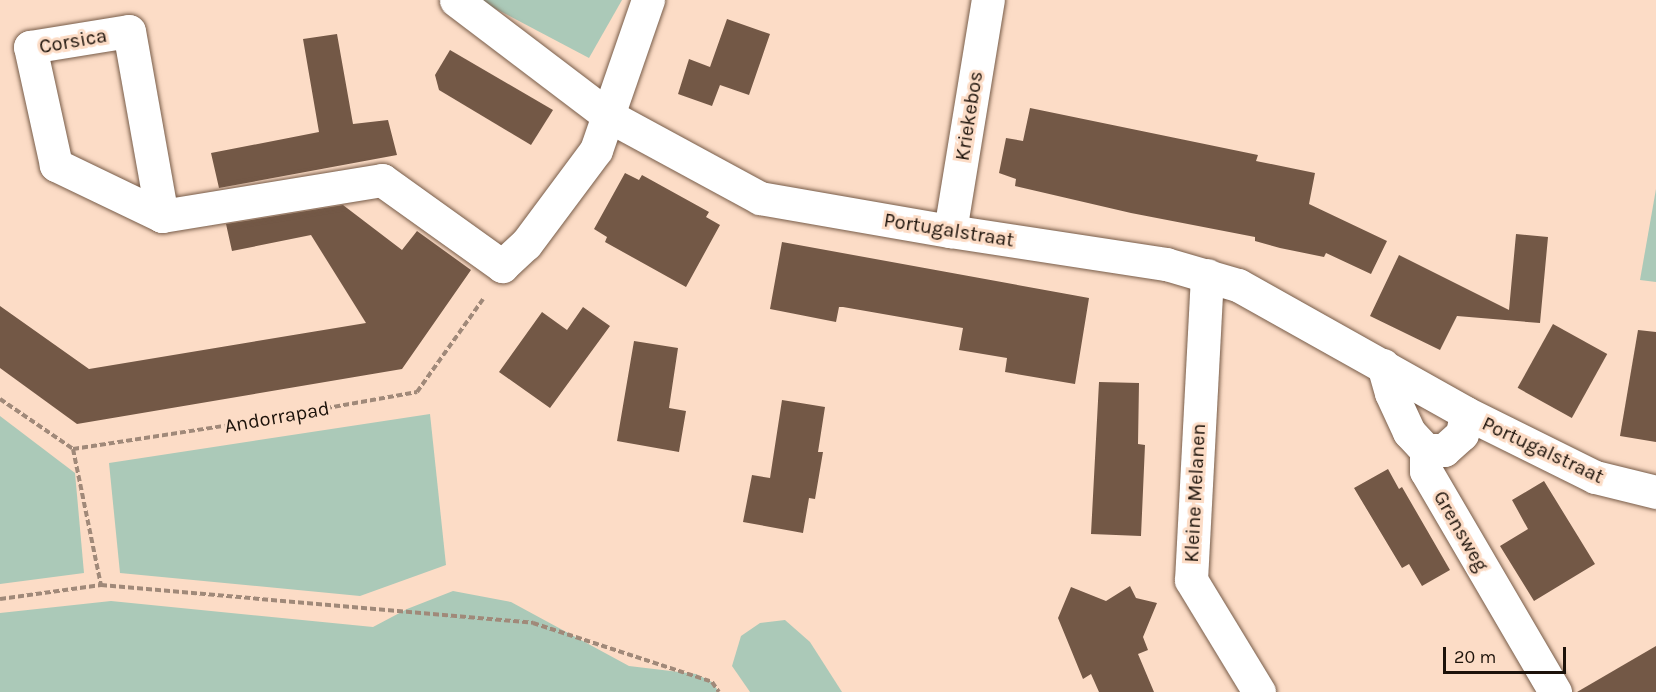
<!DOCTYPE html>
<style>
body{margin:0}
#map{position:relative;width:1656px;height:692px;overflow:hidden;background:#fcdcc6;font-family:Karla,sans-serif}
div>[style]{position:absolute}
.green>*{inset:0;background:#abc9b8}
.building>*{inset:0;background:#735846;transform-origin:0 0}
.path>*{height:4px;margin-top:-2px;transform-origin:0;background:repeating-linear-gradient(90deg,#a08979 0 6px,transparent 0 9px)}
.roads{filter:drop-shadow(0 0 2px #775c49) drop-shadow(0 0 2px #775c49)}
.street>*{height:33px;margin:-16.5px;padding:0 16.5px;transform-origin:16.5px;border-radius:16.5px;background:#fff}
span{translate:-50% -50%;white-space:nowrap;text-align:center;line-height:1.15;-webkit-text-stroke:6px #fcdcc6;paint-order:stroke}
.street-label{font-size:20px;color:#1c120a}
.scale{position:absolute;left:1443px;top:647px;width:123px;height:27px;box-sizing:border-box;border:3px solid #1c120a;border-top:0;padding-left:8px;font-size:18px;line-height:21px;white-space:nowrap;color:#1c120a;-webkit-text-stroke:4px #fcdcc6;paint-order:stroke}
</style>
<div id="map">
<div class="green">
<div style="clip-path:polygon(479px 0,622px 0,589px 58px)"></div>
<div style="clip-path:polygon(1656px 189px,1656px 282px,1640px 280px)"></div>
<div style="clip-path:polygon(430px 414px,446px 565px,360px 596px,120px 573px,109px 463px)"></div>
<div style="clip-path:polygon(0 416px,75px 473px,84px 573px,0 584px)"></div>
<div style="clip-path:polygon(453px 591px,511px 602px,629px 666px,696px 674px,712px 682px,719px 692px,0 692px,0 613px,111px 601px,373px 627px,407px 609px)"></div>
<div style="clip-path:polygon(785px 620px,810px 642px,842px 692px,750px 692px,732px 666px,741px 636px,760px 623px)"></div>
</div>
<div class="building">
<div style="clip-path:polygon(727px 19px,770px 34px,749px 95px,720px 85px,712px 106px,678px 94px,689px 59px,710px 67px)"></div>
<div style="clip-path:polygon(337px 34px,353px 124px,388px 120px,397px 155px,219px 188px,211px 153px,319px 132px,303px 39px)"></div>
<div style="clip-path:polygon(450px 50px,553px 110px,531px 145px,439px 90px,435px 75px)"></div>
<div style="clip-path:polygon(1030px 108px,1258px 155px,1256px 161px,1315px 173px,1309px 204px,1387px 241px,1371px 274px,1326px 253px,1324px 257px,1280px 248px,1255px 241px,1255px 237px,1131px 213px,1015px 186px,1016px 179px,999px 173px,1006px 138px,1023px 141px)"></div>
<div style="clip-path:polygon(625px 173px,639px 180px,642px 175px,709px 212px,706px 217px,720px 225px,686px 287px,605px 242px,607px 237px,594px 229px)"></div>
<div style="clip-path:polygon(343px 205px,402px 250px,417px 231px,471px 270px,402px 369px,77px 424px,0 368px,0 306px,89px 369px,366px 323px,311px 235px,232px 251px,226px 224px)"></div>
<div style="clip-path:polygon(1516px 234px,1548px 237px,1540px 323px,1457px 316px,1440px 350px,1370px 316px,1399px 255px,1509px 310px)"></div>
<div style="clip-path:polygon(782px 242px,1089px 298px,1075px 384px,1005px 372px,1007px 358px,959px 350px,963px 328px,843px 307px,839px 307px,836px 322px,770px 309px)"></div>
<div style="clip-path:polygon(583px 307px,610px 326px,550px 408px,499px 372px,542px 312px,567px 330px)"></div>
<div style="left:1553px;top:324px;width:62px;height:73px;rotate:29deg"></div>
<div style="clip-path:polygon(1638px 330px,1656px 332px,1656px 442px,1620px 436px)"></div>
<div style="clip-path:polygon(634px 341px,678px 348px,669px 408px,686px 411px,679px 452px,617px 441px)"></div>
<div style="clip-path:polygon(1099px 382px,1139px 383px,1138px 444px,1145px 445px,1141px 536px,1091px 534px)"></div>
<div style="clip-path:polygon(782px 400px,825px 407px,818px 452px,823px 452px,815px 499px,809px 498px,803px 533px,743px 522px,752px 475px,770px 478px)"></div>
<div style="clip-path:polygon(1388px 469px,1399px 489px,1402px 487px,1450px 570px,1422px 586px,1409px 564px,1402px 568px,1354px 488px)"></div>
<div style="clip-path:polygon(1544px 481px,1595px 564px,1534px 601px,1500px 546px,1528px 529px,1512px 500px)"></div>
<div style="clip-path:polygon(1130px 586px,1136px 598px,1157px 603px,1143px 637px,1148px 650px,1138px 654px,1154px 692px,1099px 692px,1091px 674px,1083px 679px,1058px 618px,1071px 587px,1106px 601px)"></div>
<div style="clip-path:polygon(1656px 646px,1656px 692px,1577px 692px)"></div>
</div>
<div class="path">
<div style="left:0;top:399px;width:88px;rotate:34.4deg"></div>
<div style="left:73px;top:449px;width:166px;rotate:-8.7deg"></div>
<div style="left:237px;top:424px;width:183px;rotate:-10.1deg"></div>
<div style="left:417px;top:392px;width:114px;rotate:-54.6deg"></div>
<div style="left:73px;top:449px;width:139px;rotate:78.4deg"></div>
<div style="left:0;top:599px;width:102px;rotate:-7.9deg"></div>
<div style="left:101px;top:585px;width:434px;rotate:5deg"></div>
<div style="left:533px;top:623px;width:188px;rotate:18.2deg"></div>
<div style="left:712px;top:682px;width:12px;rotate:55deg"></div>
</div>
<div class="roads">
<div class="street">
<div style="left:456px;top:0;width:192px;rotate:37.2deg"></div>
<div style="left:609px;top:116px;width:172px;rotate:28.5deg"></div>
<div style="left:760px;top:198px;width:193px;rotate:9.9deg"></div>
<div style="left:950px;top:231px;width:219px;rotate:8.7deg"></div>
<div style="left:1166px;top:264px;width:75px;rotate:16.3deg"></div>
<div style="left:1238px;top:285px;width:261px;rotate:29.3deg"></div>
<div style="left:129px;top:31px;width:188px;rotate:79.9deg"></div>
<div style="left:162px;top:216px;width:118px;rotate:-154.3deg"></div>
<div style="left:56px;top:165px;width:121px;rotate:-102.4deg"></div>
<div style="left:30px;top:47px;width:100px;rotate:-9.2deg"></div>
<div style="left:162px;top:216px;width:223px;rotate:-9.3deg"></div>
<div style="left:382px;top:180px;width:148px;rotate:35.6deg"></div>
<div style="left:502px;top:266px;width:33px;rotate:-43deg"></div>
<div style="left:526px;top:244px;width:117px;rotate:-53.3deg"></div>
<div style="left:596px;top:150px;width:159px;rotate:-70.9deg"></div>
<div style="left:950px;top:231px;width:234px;rotate:-80.7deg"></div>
<div style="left:1207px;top:275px;width:305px;rotate:93deg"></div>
<div style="left:1191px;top:580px;width:131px;rotate:58.7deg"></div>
<div style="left:1383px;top:365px;width:29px;rotate:74deg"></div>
<div style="left:1391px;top:393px;width:43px;rotate:65.2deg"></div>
<div style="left:1409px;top:432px;width:25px;rotate:47deg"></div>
<div style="left:1426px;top:450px;width:21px;rotate:90deg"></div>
<div style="left:1426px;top:471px;width:256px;rotate:59.7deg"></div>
<div style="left:1426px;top:450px;width:18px"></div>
<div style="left:1444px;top:450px;width:24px;rotate:-42deg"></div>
<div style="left:1462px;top:434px;width:21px;rotate:-79deg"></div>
<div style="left:1466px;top:413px;width:144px;rotate:26.4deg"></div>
<div style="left:1595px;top:477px;width:63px;rotate:13.8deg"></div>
</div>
</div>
<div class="street-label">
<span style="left:73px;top:41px;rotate:-10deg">Corsica</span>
<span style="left:969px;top:116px;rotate:-81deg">Kriekebos</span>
<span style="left:949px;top:230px;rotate:9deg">Portugalstraat</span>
<span style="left:277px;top:417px;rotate:-10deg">Andorrapad</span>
<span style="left:1543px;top:450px;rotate:25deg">Portugalstraat</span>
<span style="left:1195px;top:493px;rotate:-87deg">Kleine Melanen</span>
<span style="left:1461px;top:531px;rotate:60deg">Grensweg</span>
</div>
<div class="scale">20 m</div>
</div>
